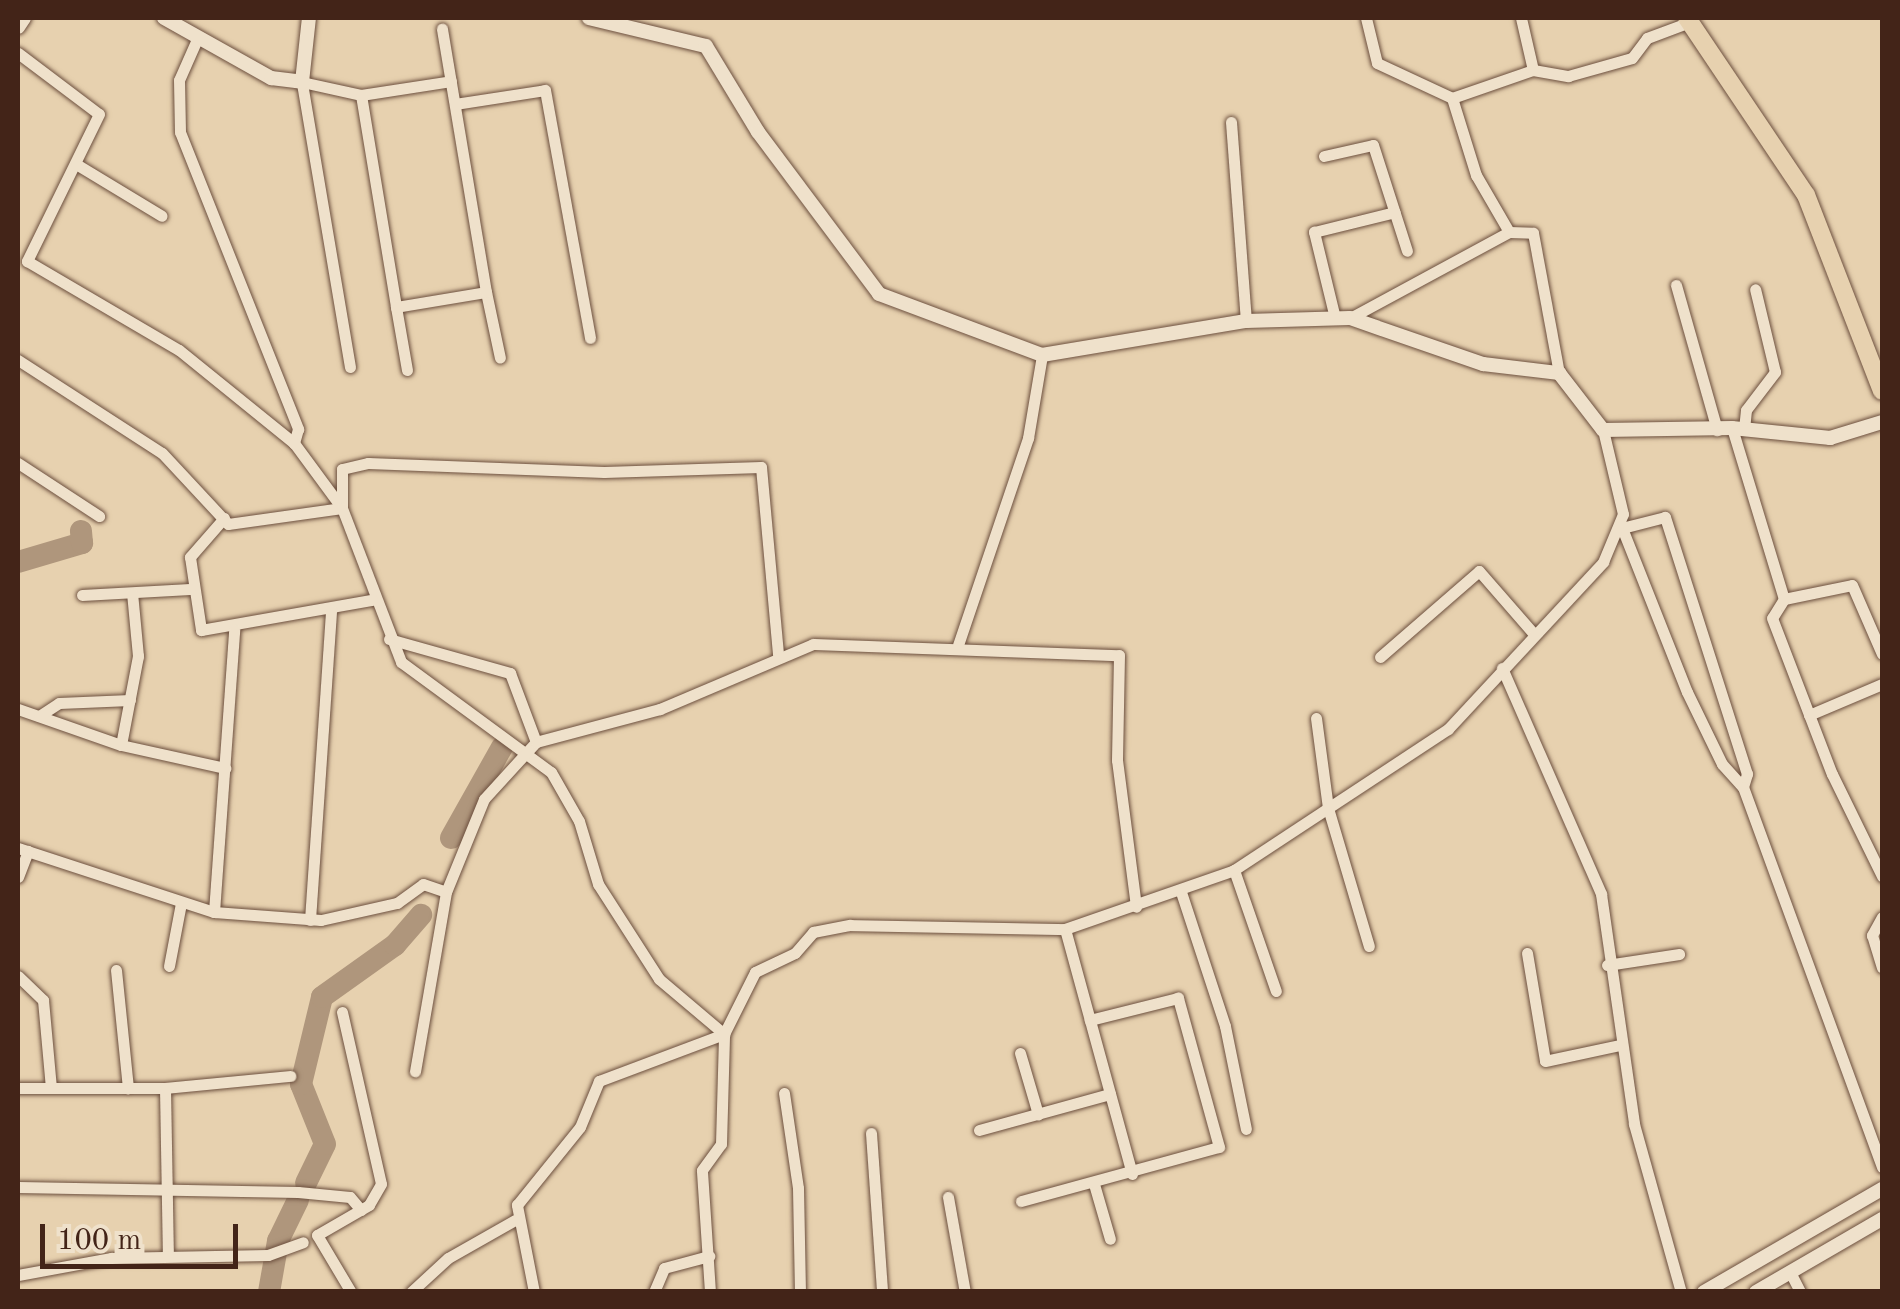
<!DOCTYPE html>
<style>
body{margin:0}
#map{position:relative;width:1900px;height:1309px;overflow:hidden;background:#e7d1af;font-family:"Old Standard TT",serif}
div>[style]{position:absolute}
.river>*{height:22px;margin:-11px;padding:0 11px;transform-origin:11px;border-radius:11px;background:#af967c}
.roads{filter:drop-shadow(0 0 2px #6c4f3e) drop-shadow(0 0 2px #6c4f3e)}
.minor>*{height:11px;margin:-5.5px;padding:0 5.5px;transform-origin:5.5px;border-radius:5.5px;background:#efe1cb}
.tertiary>*{height:14px;margin:-7px;padding:0 7px;transform-origin:7px;border-radius:7px;background:#efe1cb}
.primary>*{height:18px;margin:-9px;padding:0 9px;transform-origin:9px;border-radius:9px;background:#e7d1af}
span{translate:-50% -50%;white-space:nowrap;text-align:center;line-height:1.15;-webkit-text-stroke:9px #efe1cb;paint-order:stroke}
.frame{position:absolute;inset:0;border:20px solid #432418;pointer-events:none}
.scale{position:absolute;left:40px;top:1224px;width:198px;height:45px;box-sizing:border-box;border:5px solid #432418;border-top:0;padding-left:12px;font-size:30px;line-height:35px;white-space:nowrap;color:#432418;-webkit-text-stroke:8px #efe1cb;paint-order:stroke}
</style>
<div id="map">
<div class="river">
<div style="left:18px;top:562px;width:67px;rotate:-16.5deg"></div>
<div style="left:82px;top:543px;width:12px;rotate:-95deg"></div>
<div style="left:451px;top:838px;width:104px;rotate:-60.7deg"></div>
<div style="left:306px;top:1183px;width:43px;rotate:-64deg"></div>
<div style="left:325px;top:1144px;width:65px;rotate:-111.8deg"></div>
<div style="left:301px;top:1084px;width:89px;rotate:-76.4deg"></div>
<div style="left:322px;top:997px;width:90px;rotate:-35.5deg"></div>
<div style="left:395px;top:945px;width:40px;rotate:-49deg"></div>
<div style="left:269px;top:1292px;width:52px;rotate:-80deg"></div>
<div style="left:278px;top:1241px;width:46px;rotate:-64deg"></div>
</div>
<div class="roads">
<div class="minor">
<div style="left:1366px;top:18px;width:46px;rotate:76.3deg"></div>
<div style="left:1377px;top:63px;width:83px;rotate:25deg"></div>
<div style="left:1521px;top:18px;width:53px;rotate:77deg"></div>
<div style="left:198px;top:37px;width:47px;rotate:113.8deg"></div>
<div style="left:179px;top:80px;width:52px;rotate:88.9deg"></div>
<div style="left:180px;top:132px;width:320px;rotate:68.3deg"></div>
<div style="left:298px;top:429px;width:15px;rotate:106deg"></div>
<div style="left:18px;top:53px;width:101px;rotate:37deg"></div>
<div style="left:99px;top:114px;width:164px;rotate:116.1deg"></div>
<div style="left:27px;top:261px;width:176px;rotate:30.4deg"></div>
<div style="left:179px;top:350px;width:148px;rotate:39deg"></div>
<div style="left:294px;top:443px;width:81px;rotate:53.6deg"></div>
<div style="left:342px;top:508px;width:39px;rotate:-90deg"></div>
<div style="left:342px;top:469px;width:27px;rotate:-13deg"></div>
<div style="left:368px;top:463px;width:236px;rotate:2.2deg"></div>
<div style="left:604px;top:472px;width:157px;rotate:-1.8deg"></div>
<div style="left:761px;top:467px;width:188px;rotate:84.8deg"></div>
<div style="left:361px;top:95px;width:91px;rotate:-8.8deg"></div>
<div style="left:1452px;top:98px;width:86px;rotate:-19.1deg"></div>
<div style="left:1533px;top:70px;width:36px;rotate:10deg"></div>
<div style="left:1568px;top:76px;width:66px;rotate:-15.7deg"></div>
<div style="left:1632px;top:58px;width:25px;rotate:-53deg"></div>
<div style="left:1647px;top:38px;width:46px;rotate:-20.4deg"></div>
<div style="left:1452px;top:98px;width:81px;rotate:72.7deg"></div>
<div style="left:1476px;top:175px;width:66px;rotate:59.9deg"></div>
<div style="left:455px;top:104px;width:91px;rotate:-8.8deg"></div>
<div style="left:545px;top:90px;width:252px;rotate:79.7deg"></div>
<div style="left:1231px;top:122px;width:200px;rotate:85.7deg"></div>
<div style="left:1324px;top:156px;width:50px;rotate:-12.7deg"></div>
<div style="left:1373px;top:145px;width:111px;rotate:72.2deg"></div>
<div style="left:76px;top:164px;width:100px;rotate:31.2deg"></div>
<div style="left:1676px;top:285px;width:151px;rotate:74.2deg"></div>
<div style="left:486px;top:292px;width:67px;rotate:78deg"></div>
<div style="left:396px;top:307px;width:64px;rotate:80.1deg"></div>
<div style="left:1335px;top:318px;width:89px;rotate:-103.7deg"></div>
<div style="left:1314px;top:232px;width:83px;rotate:-13.9deg"></div>
<div style="left:1350px;top:318px;width:181px;rotate:-28.4deg"></div>
<div style="left:1509px;top:232px;width:24px;rotate:2deg"></div>
<div style="left:1533px;top:233px;width:142px;rotate:79.5deg"></div>
<div style="left:18px;top:360px;width:171px;rotate:32.9deg"></div>
<div style="left:162px;top:453px;width:97px;rotate:47.1deg"></div>
<div style="left:228px;top:524px;width:115px;rotate:-8deg"></div>
<div style="left:342px;top:508px;width:165px;rotate:69deg"></div>
<div style="left:401px;top:662px;width:186px;rotate:36.3deg"></div>
<div style="left:551px;top:772px;width:56px;rotate:60.3deg"></div>
<div style="left:579px;top:821px;width:66px;rotate:73.2deg"></div>
<div style="left:598px;top:884px;width:113px;rotate:57.3deg"></div>
<div style="left:659px;top:979px;width:85px;rotate:40.2deg"></div>
<div style="left:350px;top:367px;width:289px;rotate:-99.6deg"></div>
<div style="left:302px;top:82px;width:60px;rotate:12.4deg"></div>
<div style="left:361px;top:95px;width:215px;rotate:80.6deg"></div>
<div style="left:396px;top:307px;width:91px;rotate:-9.5deg"></div>
<div style="left:486px;top:292px;width:267px;rotate:-99.5deg"></div>
<div style="left:1732px;top:428px;width:179px;rotate:73.1deg"></div>
<div style="left:1784px;top:599px;width:22px;rotate:122deg"></div>
<div style="left:1772px;top:618px;width:167px;rotate:69deg"></div>
<div style="left:1832px;top:774px;width:114px;rotate:63.9deg"></div>
<div style="left:1744px;top:429px;width:19px;rotate:-84deg"></div>
<div style="left:1746px;top:410px;width:48px;rotate:-52.7deg"></div>
<div style="left:1775px;top:372px;width:85px;rotate:-103.5deg"></div>
<div style="left:18px;top:463px;width:97px;rotate:33.2deg"></div>
<div style="left:224px;top:518px;width:52px;rotate:131.1deg"></div>
<div style="left:190px;top:557px;width:74px;rotate:81.4deg"></div>
<div style="left:201px;top:630px;width:174px;rotate:-10deg"></div>
<div style="left:82px;top:595px;width:108px;rotate:-3.2deg"></div>
<div style="left:1784px;top:599px;width:69px;rotate:-11.6deg"></div>
<div style="left:1852px;top:585px;width:75px;rotate:66.5deg"></div>
<div style="left:389px;top:639px;width:126px;rotate:15.7deg"></div>
<div style="left:510px;top:673px;width:74px;rotate:69.4deg"></div>
<div style="left:536px;top:742px;width:77px;rotate:132.4deg"></div>
<div style="left:484px;top:799px;width:100px;rotate:112.2deg"></div>
<div style="left:446px;top:892px;width:182px;rotate:99.8deg"></div>
<div style="left:958px;top:645px;width:219px;rotate:-71.3deg"></div>
<div style="left:1028px;top:438px;width:84px;rotate:-80.4deg"></div>
<div style="left:1380px;top:657px;width:131px;rotate:-41deg"></div>
<div style="left:1479px;top:571px;width:84px;rotate:48.9deg"></div>
<div style="left:1502px;top:668px;width:247px;rotate:66.3deg"></div>
<div style="left:1601px;top:894px;width:232px;rotate:81.8deg"></div>
<div style="left:1634px;top:1124px;width:174px;rotate:74.4deg"></div>
<div style="left:18px;top:709px;width:109px;rotate:19.3deg"></div>
<div style="left:121px;top:745px;width:107px;rotate:12.5deg"></div>
<div style="left:1809px;top:715px;width:79px;rotate:-23deg"></div>
<div style="left:39px;top:716px;width:24px;rotate:-33deg"></div>
<div style="left:59px;top:703px;width:71px;rotate:-2.4deg"></div>
<div style="left:1316px;top:718px;width:91px;rotate:82.4deg"></div>
<div style="left:1328px;top:808px;width:144px;rotate:73.5deg"></div>
<div style="left:536px;top:742px;width:128px;rotate:-14.9deg"></div>
<div style="left:660px;top:709px;width:166px;rotate:-23deg"></div>
<div style="left:813px;top:644px;width:306px;rotate:2.1deg"></div>
<div style="left:1119px;top:655px;width:105px;rotate:91.1deg"></div>
<div style="left:1117px;top:760px;width:148px;rotate:82.6deg"></div>
<div style="left:121px;top:745px;width:91px;rotate:-79.2deg"></div>
<div style="left:138px;top:656px;width:63px;rotate:-95.4deg"></div>
<div style="left:1743px;top:787px;width:14px;rotate:-73deg"></div>
<div style="left:1747px;top:774px;width:270px;rotate:-107.7deg"></div>
<div style="left:1665px;top:517px;width:44px;rotate:165.7deg"></div>
<div style="left:1622px;top:528px;width:176px;rotate:68.4deg"></div>
<div style="left:1687px;top:692px;width:80px;rotate:64.1deg"></div>
<div style="left:1722px;top:764px;width:31px;rotate:48deg"></div>
<div style="left:1743px;top:787px;width:405px;rotate:69.9deg"></div>
<div style="left:18px;top:848px;width:206px;rotate:18.1deg"></div>
<div style="left:214px;top:912px;width:283px;rotate:-85.9deg"></div>
<div style="left:1234px;top:870px;width:128px;rotate:70.9deg"></div>
<div style="left:18px;top:877px;width:28px;rotate:-69deg"></div>
<div style="left:1181px;top:892px;width:141px;rotate:71.8deg"></div>
<div style="left:1225px;top:1026px;width:105px;rotate:78.5deg"></div>
<div style="left:214px;top:912px;width:107px;rotate:4.3deg"></div>
<div style="left:321px;top:920px;width:78px;rotate:-12.6deg"></div>
<div style="left:397px;top:903px;width:32px;rotate:-36deg"></div>
<div style="left:423px;top:884px;width:24px;rotate:19deg"></div>
<div style="left:1882px;top:917px;width:21px;rotate:119deg"></div>
<div style="left:1872px;top:935px;width:34px;rotate:73deg"></div>
<div style="left:310px;top:920px;width:310px;rotate:-86.1deg"></div>
<div style="left:1065px;top:929px;width:254px;rotate:74.7deg"></div>
<div style="left:1527px;top:953px;width:109px;rotate:80.5deg"></div>
<div style="left:1545px;top:1061px;width:77px;rotate:-12deg"></div>
<div style="left:1607px;top:965px;width:73px;rotate:-8.7deg"></div>
<div style="left:169px;top:966px;width:64px;rotate:-79.2deg"></div>
<div style="left:116px;top:970px;width:119px;rotate:84.2deg"></div>
<div style="left:18px;top:976px;width:35px;rotate:44deg"></div>
<div style="left:43px;top:1000px;width:88px;rotate:84.8deg"></div>
<div style="left:342px;top:1012px;width:176px;rotate:77.2deg"></div>
<div style="left:381px;top:1184px;width:24px;rotate:120deg"></div>
<div style="left:369px;top:1205px;width:60px;rotate:150deg"></div>
<div style="left:317px;top:1235px;width:66px;rotate:59.2deg"></div>
<div style="left:1020px;top:1053px;width:64px;rotate:73.6deg"></div>
<div style="left:18px;top:1088px;width:147px"></div>
<div style="left:165px;top:1088px;width:126px;rotate:-5.5deg"></div>
<div style="left:165px;top:1088px;width:167px;rotate:89deg"></div>
<div style="left:784px;top:1093px;width:96px;rotate:81.6deg"></div>
<div style="left:798px;top:1188px;width:104px;rotate:88.9deg"></div>
<div style="left:979px;top:1130px;width:136px;rotate:-15.4deg"></div>
<div style="left:871px;top:1133px;width:159px;rotate:86deg"></div>
<div style="left:1094px;top:1184px;width:57px;rotate:73.8deg"></div>
<div style="left:18px;top:1187px;width:280px;rotate:1deg"></div>
<div style="left:298px;top:1192px;width:52px;rotate:5.5deg"></div>
<div style="left:350px;top:1197px;width:17px;rotate:50deg"></div>
<div style="left:948px;top:1197px;width:97px;rotate:79.9deg"></div>
<div style="left:1021px;top:1201px;width:205px;rotate:-15.3deg"></div>
<div style="left:1219px;top:1147px;width:155px;rotate:-105.4deg"></div>
<div style="left:1178px;top:998px;width:91px;rotate:166deg"></div>
<div style="left:1790px;top:1272px;width:22px;rotate:63deg"></div>
<div style="left:18px;top:1275px;width:95px;rotate:-10.4deg"></div>
<div style="left:111px;top:1258px;width:157px;rotate:-1.1deg"></div>
<div style="left:268px;top:1255px;width:37px;rotate:-20deg"></div>
<div style="left:411px;top:1292px;width:50px;rotate:-42.6deg"></div>
<div style="left:448px;top:1258px;width:77px;rotate:-29.6deg"></div>
<div style="left:534px;top:1292px;width:89px;rotate:-101.1deg"></div>
<div style="left:517px;top:1205px;width:100px;rotate:-51.1deg"></div>
<div style="left:580px;top:1127px;width:50px;rotate:-67.6deg"></div>
<div style="left:599px;top:1081px;width:134px;rotate:-20.6deg"></div>
<div style="left:654px;top:1292px;width:26px;rotate:-67deg"></div>
<div style="left:664px;top:1268px;width:47px;rotate:-14.9deg"></div>
<div style="left:710px;top:1292px;width:122px;rotate:-93.8deg"></div>
<div style="left:702px;top:1170px;width:32px;rotate:-54deg"></div>
<div style="left:721px;top:1144px;width:110px;rotate:-88.4deg"></div>
<div style="left:724px;top:1034px;width:69px;rotate:-63.4deg"></div>
<div style="left:755px;top:972px;width:44px;rotate:-25.4deg"></div>
<div style="left:795px;top:953px;width:28px;rotate:-49deg"></div>
<div style="left:813px;top:932px;width:38px;rotate:-11deg"></div>
<div style="left:850px;top:925px;width:215px;rotate:1.1deg"></div>
<div style="left:1065px;top:929px;width:179px;rotate:-19.2deg"></div>
<div style="left:1234px;top:870px;width:256px;rotate:-33.4deg"></div>
<div style="left:1448px;top:729px;width:228px;rotate:-47.1deg"></div>
<div style="left:1603px;top:562px;width:52px;rotate:-67.4deg"></div>
<div style="left:1623px;top:514px;width:86px;rotate:-103.4deg"></div>
</div>
<div class="tertiary">
<div style="left:164px;top:18px;width:123px;rotate:29.3deg"></div>
<div style="left:271px;top:78px;width:31px;rotate:7deg"></div>
<div style="left:302px;top:82px;width:64px;rotate:-83.8deg"></div>
<div style="left:589px;top:18px;width:120px;rotate:13.5deg"></div>
<div style="left:706px;top:46px;width:100px;rotate:58.8deg"></div>
<div style="left:758px;top:132px;width:202px;rotate:53.2deg"></div>
<div style="left:879px;top:294px;width:174px;rotate:20.5deg"></div>
<div style="left:1042px;top:355px;width:207px;rotate:-9.5deg"></div>
<div style="left:1246px;top:321px;width:104px;rotate:-1.7deg"></div>
<div style="left:1350px;top:318px;width:141px;rotate:19.1deg"></div>
<div style="left:1483px;top:364px;width:77px;rotate:6.8deg"></div>
<div style="left:1559px;top:373px;width:72px;rotate:52.3deg"></div>
<div style="left:1603px;top:430px;width:129px;rotate:-0.9deg"></div>
<div style="left:1732px;top:428px;width:99px;rotate:5.8deg"></div>
<div style="left:1830px;top:438px;width:54px;rotate:-17.1deg"></div>
<div style="left:18px;top:27px;width:11px;rotate:-56deg"></div>
<div style="left:1704px;top:1292px;width:206px;rotate:-30.1deg"></div>
<div style="left:1756px;top:1292px;width:146px;rotate:-30.1deg"></div>
</div>
<div class="primary">
<div style="left:1687px;top:18px;width:213px;rotate:56.1deg"></div>
<div style="left:1806px;top:195px;width:210px;rotate:68.8deg"></div>
</div>
</div>
<div class="frame"></div>
<div class="scale">100 m</div>
</div>
